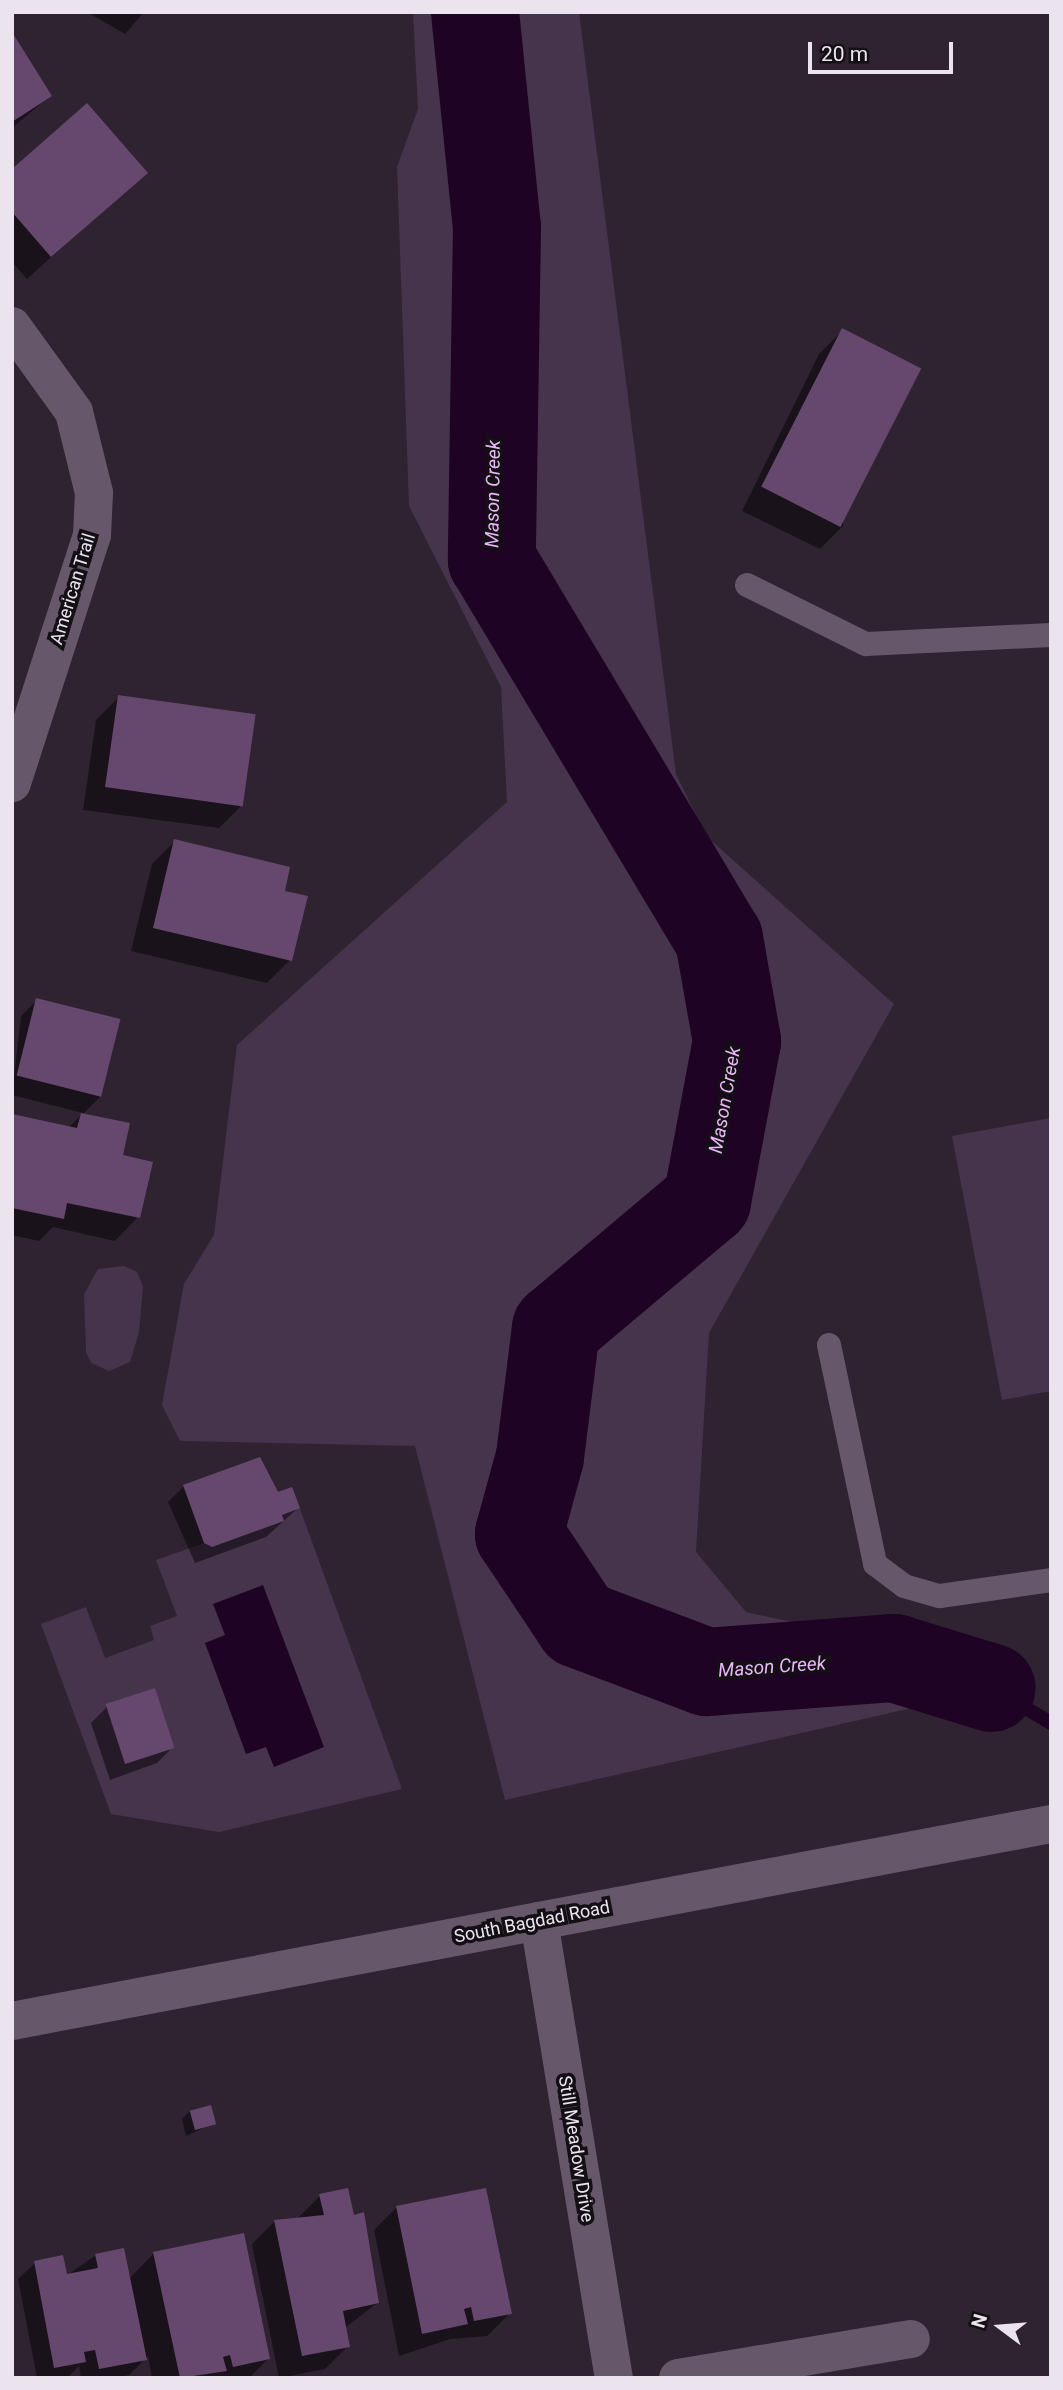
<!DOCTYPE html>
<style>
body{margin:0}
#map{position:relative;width:1063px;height:2390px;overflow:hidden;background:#2f2332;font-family:Roboto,sans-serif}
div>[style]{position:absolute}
.green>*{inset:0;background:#46344c}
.water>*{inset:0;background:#1e0325}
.shadow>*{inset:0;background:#0007}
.stream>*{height:14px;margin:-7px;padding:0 7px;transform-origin:7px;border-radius:7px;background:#1e0325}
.river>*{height:88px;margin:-44px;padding:0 44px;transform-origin:44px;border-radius:44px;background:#1e0325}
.building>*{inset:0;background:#66486f;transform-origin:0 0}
.lane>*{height:24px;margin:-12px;padding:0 12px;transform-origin:12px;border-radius:12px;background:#66586a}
.street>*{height:38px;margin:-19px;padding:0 19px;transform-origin:19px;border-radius:19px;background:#66586a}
.secondary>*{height:38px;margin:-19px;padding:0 19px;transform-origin:19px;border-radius:19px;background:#66586a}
span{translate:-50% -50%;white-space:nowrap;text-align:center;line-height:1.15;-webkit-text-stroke:7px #140f15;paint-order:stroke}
.street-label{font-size:18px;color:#ebe4ee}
.water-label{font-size:19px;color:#e9b7f7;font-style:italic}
.frame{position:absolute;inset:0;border:14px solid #ebe4ee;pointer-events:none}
.north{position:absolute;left:965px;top:2292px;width:70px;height:70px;-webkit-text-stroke:5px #140f15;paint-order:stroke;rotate:286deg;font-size:19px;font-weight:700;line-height:28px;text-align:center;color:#ebe4ee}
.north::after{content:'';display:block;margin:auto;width:24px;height:32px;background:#ebe4ee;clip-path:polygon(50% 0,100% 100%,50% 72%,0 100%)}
.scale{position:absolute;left:808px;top:42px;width:145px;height:32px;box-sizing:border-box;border:4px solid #ebe4ee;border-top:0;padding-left:9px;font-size:21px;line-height:24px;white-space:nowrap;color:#ebe4ee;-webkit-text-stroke:5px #140f15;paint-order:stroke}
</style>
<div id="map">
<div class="green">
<div style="clip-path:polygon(413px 12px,579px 12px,676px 774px,706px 836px,894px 1004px,709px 1333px,696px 1552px,746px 1612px,986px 1664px,956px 1698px,505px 1800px,415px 1446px,180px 1441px,162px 1405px,184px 1284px,214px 1235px,237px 1045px,507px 802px,501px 687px,409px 506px,397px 167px,418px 109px)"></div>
<div style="clip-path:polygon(1051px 1118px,1051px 1391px,1002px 1400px,952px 1136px)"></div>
<div style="clip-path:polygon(124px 1266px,137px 1272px,143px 1286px,139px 1332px,130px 1362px,109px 1371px,91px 1363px,86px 1352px,84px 1294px,98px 1269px)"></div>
<div style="clip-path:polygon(260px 1457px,278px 1492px,292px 1487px,402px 1789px,219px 1832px,111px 1814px,41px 1624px,86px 1607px,105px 1658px,154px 1640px,150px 1626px,177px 1616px,156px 1560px,204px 1543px,183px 1485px)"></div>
</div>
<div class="water">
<div style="clip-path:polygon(263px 1585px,324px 1747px,274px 1767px,266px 1747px,246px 1754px,205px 1643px,225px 1635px,213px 1604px)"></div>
</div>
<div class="shadow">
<div style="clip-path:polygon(87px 12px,144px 12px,125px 34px)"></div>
<div style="clip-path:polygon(12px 35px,50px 96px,12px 128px)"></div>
<div style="clip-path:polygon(12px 171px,145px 173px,27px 279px,12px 262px)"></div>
<div style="clip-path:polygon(842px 331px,843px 526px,820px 549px,742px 511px,819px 354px)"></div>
<div style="clip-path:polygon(119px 697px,242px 805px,219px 828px,83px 810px,96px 720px)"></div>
<div style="clip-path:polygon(175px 841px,283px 893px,290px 960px,267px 983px,131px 951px,152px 864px)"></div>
<div style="clip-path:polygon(37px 1000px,100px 1097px,82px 1115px,138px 1217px,115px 1241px,53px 1227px,39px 1241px,12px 1235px,12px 1117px,68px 1128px,83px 1113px,12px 1095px,21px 1016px)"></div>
<div style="clip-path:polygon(184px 1486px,277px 1494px,298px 1508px,266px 1537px,195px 1563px,168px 1502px)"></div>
<div style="clip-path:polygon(107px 1707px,173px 1747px,157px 1763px,110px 1780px,91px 1723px)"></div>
<div style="clip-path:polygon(190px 2111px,214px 2123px,186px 2136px,182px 2119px)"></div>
<div style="clip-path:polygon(320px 2196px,377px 2303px,345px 2328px,348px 2346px,325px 2369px,279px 2378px,252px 2244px,275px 2221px,297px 2219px)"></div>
<div style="clip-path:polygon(397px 2207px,510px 2313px,487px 2336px,450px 2339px,399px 2356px,374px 2230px)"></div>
<div style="clip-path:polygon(154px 2253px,269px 2358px,249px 2378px,152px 2378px,148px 2356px,129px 2375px,116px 2378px,81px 2378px,79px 2366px,68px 2377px,37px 2378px,18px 2279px,35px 2263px,66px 2276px,96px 2255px,129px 2279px)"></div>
</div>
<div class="stream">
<div style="left:992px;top:1688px;width:69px;rotate:30.7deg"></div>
</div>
<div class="river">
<div style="left:475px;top:12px;width:216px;rotate:84.2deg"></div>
<div style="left:497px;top:227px;width:333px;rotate:90.9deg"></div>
<div style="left:492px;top:560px;width:442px;rotate:59.1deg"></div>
<div style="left:719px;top:939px;width:104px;rotate:80deg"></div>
<div style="left:737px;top:1041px;width:163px;rotate:100.6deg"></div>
<div style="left:707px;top:1201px;width:197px;rotate:139.9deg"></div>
<div style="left:556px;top:1328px;width:130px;rotate:97.1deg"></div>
<div style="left:540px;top:1457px;width:80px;rotate:105.3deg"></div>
<div style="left:519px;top:1534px;width:108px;rotate:56.3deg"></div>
<div style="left:579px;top:1624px;width:137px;rotate:20.6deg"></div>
<div style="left:707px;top:1672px;width:188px;rotate:-4.3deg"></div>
<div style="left:894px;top:1658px;width:102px;rotate:17deg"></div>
</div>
<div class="building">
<div style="clip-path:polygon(12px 32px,52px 96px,12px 122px)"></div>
<div style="clip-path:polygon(87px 103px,148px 173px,51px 257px,12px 212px,12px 169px)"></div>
<div style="left:842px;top:328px;width:89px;height:178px;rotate:27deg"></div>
<div style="left:118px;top:695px;width:139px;height:93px;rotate:8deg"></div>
<div style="clip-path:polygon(174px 839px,290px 867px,285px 891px,308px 896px,292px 961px,153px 928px)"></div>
<div style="left:36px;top:998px;width:87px;height:80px;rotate:14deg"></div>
<div style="clip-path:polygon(81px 1113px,130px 1123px,123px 1155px,153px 1162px,140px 1218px,67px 1203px,64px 1219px,12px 1208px,12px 1114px,77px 1128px)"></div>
<div style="clip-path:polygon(260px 1457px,278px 1492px,292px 1487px,300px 1508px,282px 1515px,284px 1521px,212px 1547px,204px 1543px,183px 1485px)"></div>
<div style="left:155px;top:1688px;width:63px;height:52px;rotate:72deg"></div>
<div style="left:211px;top:2105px;width:20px;height:22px;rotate:75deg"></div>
<div style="clip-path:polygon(348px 2188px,354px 2215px,364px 2212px,379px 2303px,343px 2311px,350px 2347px,302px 2356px,274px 2220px,324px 2215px,319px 2194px)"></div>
<div style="clip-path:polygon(486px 2188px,512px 2314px,474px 2321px,471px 2307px,464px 2309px,468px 2324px,422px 2334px,396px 2206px)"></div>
<div style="clip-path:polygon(244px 2233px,270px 2359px,233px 2367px,230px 2355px,223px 2357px,227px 2371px,180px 2378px,153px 2252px)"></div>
<div style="clip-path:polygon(124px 2248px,147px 2360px,99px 2369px,95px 2350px,84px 2352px,86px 2362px,54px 2368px,34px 2261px,63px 2255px,67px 2274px,98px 2268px,95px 2254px)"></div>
</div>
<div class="lane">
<div style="left:747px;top:585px;width:133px;rotate:26.4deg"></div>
<div style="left:866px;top:644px;width:185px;rotate:-2.8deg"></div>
<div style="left:829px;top:1345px;width:224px;rotate:78.1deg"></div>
<div style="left:875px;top:1564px;width:36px;rotate:37deg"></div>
<div style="left:904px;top:1586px;width:37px;rotate:16deg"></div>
<div style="left:940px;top:1596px;width:112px;rotate:-8.2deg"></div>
</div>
<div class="street">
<div style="left:12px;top:326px;width:106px;rotate:54.2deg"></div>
<div style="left:74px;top:412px;width:83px;rotate:76.1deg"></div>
<div style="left:94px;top:493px;width:42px;rotate:92.7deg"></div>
<div style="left:92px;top:535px;width:261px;rotate:107.9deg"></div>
<div style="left:539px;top:1921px;width:463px;rotate:80.7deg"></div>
<div style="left:678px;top:2378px;width:236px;rotate:-9.5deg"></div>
</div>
<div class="secondary">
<div style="left:12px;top:2021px;width:1058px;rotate:-10.74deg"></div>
</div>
<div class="street-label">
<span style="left:73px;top:589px;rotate:-73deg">American Trail</span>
<span style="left:532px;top:1922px;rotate:-11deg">South Bagdad Road</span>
<span style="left:576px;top:2149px;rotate:81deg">Still Meadow Drive</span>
</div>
<div class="water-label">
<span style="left:493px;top:494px;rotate:-89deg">Mason Creek</span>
<span style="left:725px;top:1100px;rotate:-80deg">Mason Creek</span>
<span style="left:772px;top:1667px;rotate:-4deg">Mason Creek</span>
</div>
<div class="frame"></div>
<div class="north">N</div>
<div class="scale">20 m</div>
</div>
